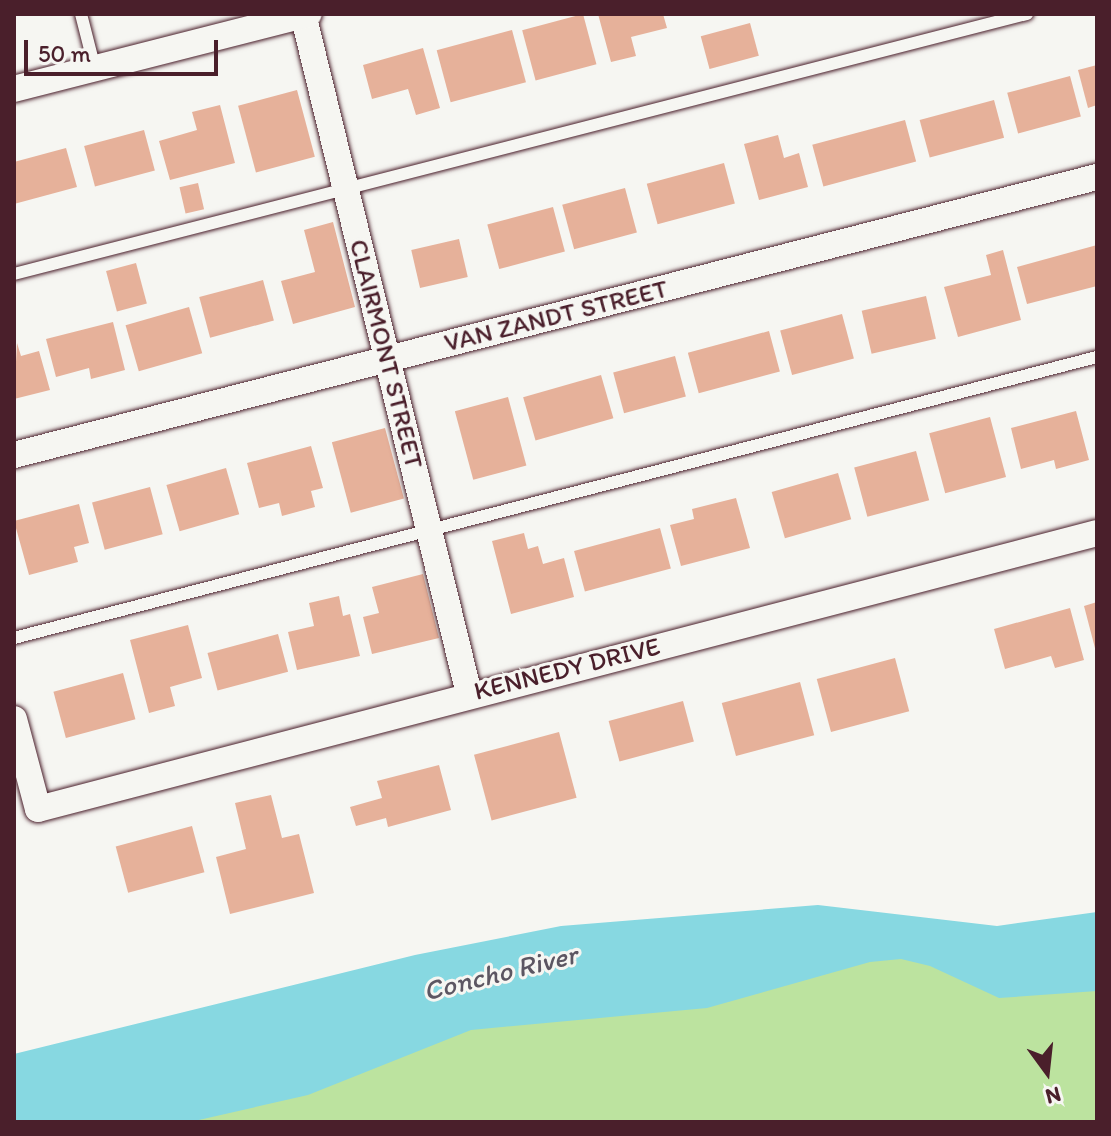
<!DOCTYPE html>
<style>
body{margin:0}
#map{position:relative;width:1111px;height:1136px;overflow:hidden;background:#f6f6f2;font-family:Itim,sans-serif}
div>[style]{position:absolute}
.green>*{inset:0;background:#bce39f}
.water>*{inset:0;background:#87d8e1}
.building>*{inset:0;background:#e6b19a;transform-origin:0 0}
.roads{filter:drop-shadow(0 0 2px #4a1f2b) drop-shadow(0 0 2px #4a1f2b)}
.service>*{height:12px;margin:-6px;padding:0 6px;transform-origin:6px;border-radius:6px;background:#f6f6f2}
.minor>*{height:26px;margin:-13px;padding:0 13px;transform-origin:13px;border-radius:13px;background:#f6f6f2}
span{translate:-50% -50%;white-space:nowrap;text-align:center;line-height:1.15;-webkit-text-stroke:6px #f6f6f2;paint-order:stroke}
.street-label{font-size:26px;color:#4a1f2b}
.water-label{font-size:28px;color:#5c5662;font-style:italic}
.frame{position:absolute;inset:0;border:16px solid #4a1f2b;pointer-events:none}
.north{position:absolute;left:1007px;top:1032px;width:80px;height:80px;-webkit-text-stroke:6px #f6f6f2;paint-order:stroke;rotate:165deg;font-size:22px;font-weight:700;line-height:32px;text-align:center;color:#4a1f2b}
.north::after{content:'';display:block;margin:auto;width:28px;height:36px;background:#4a1f2b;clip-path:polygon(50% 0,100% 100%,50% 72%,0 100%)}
.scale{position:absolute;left:24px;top:40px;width:194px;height:36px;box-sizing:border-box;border:4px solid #4a1f2b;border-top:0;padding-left:10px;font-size:24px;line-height:28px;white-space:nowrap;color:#4a1f2b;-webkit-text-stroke:6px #f6f6f2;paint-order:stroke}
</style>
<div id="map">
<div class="green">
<div style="clip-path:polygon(1097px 938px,1097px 1122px,14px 1122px,566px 952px)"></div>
</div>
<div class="water">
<div style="clip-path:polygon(818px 905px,997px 926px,1097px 912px,1097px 991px,999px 998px,930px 966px,901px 959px,870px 962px,707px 1008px,471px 1030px,308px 1095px,190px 1122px,14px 1122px,14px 1054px,415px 955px,561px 926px)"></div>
</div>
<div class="building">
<div style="left:583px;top:14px;width:52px;height:63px;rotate:75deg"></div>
<div style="clip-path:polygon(598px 14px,663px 14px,667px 28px,631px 37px,636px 56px,611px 62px)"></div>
<div style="left:750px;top:23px;width:34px;height:51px;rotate:75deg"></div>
<div style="left:512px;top:30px;width:54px;height:78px;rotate:75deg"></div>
<div style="clip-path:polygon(423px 48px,440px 108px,416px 115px,408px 89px,372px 99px,363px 65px)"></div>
<div style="clip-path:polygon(1097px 65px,1097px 105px,1088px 108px,1078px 70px)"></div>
<div style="left:1070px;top:76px;width:42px;height:65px;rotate:75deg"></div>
<div style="left:297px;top:90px;width:69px;height:61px;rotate:75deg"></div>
<div style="left:994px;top:100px;width:39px;height:77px;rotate:75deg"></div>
<div style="clip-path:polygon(220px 105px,235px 163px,170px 180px,159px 141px,197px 130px,192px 112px)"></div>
<div style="left:905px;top:120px;width:43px;height:96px;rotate:75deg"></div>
<div style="left:144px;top:130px;width:42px;height:62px;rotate:75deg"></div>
<div style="clip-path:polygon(778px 135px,784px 158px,799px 153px,808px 187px,759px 200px,744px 144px)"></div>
<div style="clip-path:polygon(66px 148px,77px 187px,14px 204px,14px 162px)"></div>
<div style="left:724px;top:163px;width:42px;height:80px;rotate:75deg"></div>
<div style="left:198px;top:183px;width:27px;height:19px;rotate:77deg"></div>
<div style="left:625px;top:188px;width:46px;height:65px;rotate:75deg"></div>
<div style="left:553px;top:207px;width:46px;height:68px;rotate:75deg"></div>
<div style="clip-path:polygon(333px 222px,355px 307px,293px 324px,281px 281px,315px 272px,304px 230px)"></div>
<div style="left:459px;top:239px;width:39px;height:49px;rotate:77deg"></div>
<div style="clip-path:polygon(1097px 245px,1097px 286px,1027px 304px,1017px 267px)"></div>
<div style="clip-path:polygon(1003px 250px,1021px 320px,958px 337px,944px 287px,991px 275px,986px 255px)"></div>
<div style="left:136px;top:263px;width:42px;height:31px;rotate:75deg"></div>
<div style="left:263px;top:280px;width:42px;height:66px;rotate:75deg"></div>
<div style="left:926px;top:296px;width:44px;height:66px;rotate:77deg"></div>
<div style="left:189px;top:307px;width:48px;height:66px;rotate:74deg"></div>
<div style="left:842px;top:314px;width:46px;height:64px;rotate:75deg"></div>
<div style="clip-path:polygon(113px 322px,125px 370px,91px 379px,89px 368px,56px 377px,46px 339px)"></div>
<div style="left:769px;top:331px;width:42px;height:84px;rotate:75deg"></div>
<div style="clip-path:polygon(17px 343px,21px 356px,39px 351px,50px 390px,14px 399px)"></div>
<div style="left:675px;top:356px;width:42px;height:64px;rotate:75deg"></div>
<div style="left:601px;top:375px;width:45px;height:81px;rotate:74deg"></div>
<div style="left:508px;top:397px;width:71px;height:55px;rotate:75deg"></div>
<div style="clip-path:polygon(1076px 411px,1089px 460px,1056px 469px,1054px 460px,1021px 469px,1011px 428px)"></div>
<div style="left:990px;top:417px;width:62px;height:63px;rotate:75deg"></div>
<div style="left:385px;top:428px;width:73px;height:55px;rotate:75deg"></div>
<div style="clip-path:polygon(311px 446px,323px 488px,311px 491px,315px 507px,282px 516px,279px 503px,259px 508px,247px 463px)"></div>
<div style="left:916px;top:451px;width:51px;height:64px;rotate:75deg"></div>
<div style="left:226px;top:468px;width:48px;height:62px;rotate:74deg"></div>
<div style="left:838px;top:473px;width:48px;height:69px;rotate:74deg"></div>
<div style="left:150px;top:487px;width:49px;height:60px;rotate:75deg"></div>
<div style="clip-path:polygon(736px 498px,750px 548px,681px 566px,670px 525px,694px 519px,692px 509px)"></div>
<div style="clip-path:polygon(79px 504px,89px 543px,74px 547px,78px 562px,29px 575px,14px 521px)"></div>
<div style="left:660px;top:528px;width:42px;height:89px;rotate:75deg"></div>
<div style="clip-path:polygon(524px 533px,528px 549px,538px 546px,543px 564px,564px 558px,574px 597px,511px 614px,492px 541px)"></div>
<div style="clip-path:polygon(423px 574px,439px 638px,372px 654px,363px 617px,379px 613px,372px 587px)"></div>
<div style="clip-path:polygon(339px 596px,343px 616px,350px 614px,360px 656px,297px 670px,288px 632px,314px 626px,309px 603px)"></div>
<div style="clip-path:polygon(1097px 602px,1097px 652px,1096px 652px,1084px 606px)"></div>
<div style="clip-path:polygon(1070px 608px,1084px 660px,1055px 668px,1051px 656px,1005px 669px,994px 629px)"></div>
<div style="clip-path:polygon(188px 625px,202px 678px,170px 687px,175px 706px,149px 713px,130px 640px)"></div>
<div style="left:278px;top:634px;width:39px;height:73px;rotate:75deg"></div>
<div style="left:895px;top:658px;width:55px;height:81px;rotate:75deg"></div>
<div style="left:123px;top:673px;width:48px;height:72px;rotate:75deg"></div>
<div style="left:800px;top:682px;width:55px;height:81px;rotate:75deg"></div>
<div style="left:683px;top:701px;width:42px;height:77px;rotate:75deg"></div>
<div style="left:559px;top:732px;width:68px;height:88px;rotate:75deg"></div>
<div style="clip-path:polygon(439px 765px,451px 810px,388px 827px,386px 818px,356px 826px,350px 807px,382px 798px,377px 781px)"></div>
<div style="clip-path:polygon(271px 795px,282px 838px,299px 834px,314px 893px,230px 914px,216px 857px,246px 849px,235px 803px)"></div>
<div style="left:192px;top:826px;width:48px;height:79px;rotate:75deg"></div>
</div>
<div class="roads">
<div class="service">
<div style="left:81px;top:14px;width:57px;rotate:75.7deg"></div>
<div style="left:14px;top:274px;width:1046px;rotate:-14.4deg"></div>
<div style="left:14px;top:638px;width:1119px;rotate:-14.55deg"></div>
</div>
<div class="minor">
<div style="left:303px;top:14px;width:700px;rotate:76.28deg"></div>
<div style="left:14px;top:89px;width:304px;rotate:-14.3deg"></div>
<div style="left:14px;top:455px;width:1118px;rotate:-14.4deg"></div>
<div style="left:14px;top:719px;width:93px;rotate:75.1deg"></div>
<div style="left:38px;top:809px;width:1094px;rotate:-14.61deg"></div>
</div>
</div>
<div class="street-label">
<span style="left:556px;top:316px;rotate:-14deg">VAN ZANDT STREET</span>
<span style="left:386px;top:354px;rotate:76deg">CLAIRMONT STREET</span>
<span style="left:567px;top:669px;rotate:-14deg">KENNEDY DRIVE</span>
</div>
<div class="water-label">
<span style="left:500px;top:972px;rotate:-14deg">Concho River</span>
</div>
<div class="frame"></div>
<div class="north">N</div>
<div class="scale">50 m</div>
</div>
